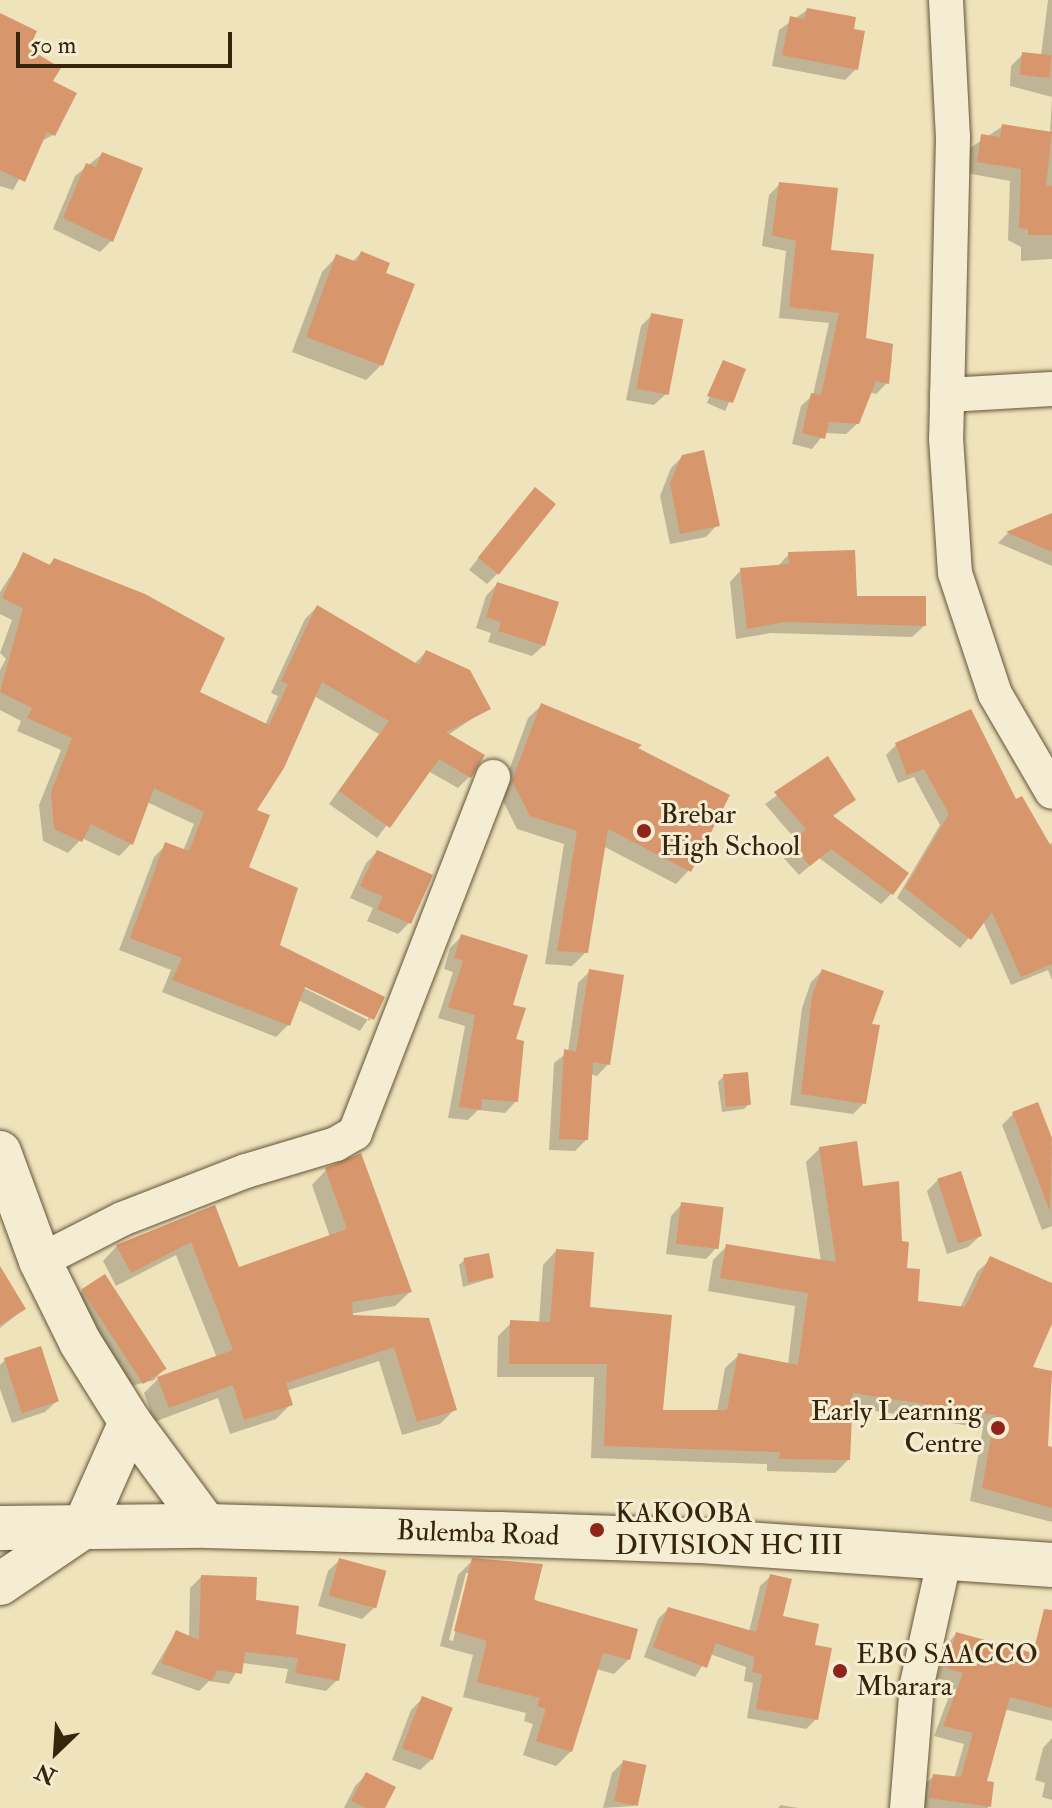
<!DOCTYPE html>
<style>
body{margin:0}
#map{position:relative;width:1052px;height:1808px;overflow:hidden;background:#efe3bc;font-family:"IM FELL Double Pica",serif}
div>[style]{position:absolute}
.shadow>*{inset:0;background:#0003}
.building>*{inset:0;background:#d8966d;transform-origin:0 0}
.roads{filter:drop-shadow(0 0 2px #645437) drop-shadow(0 0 2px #645437)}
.minor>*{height:34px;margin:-17px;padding:0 17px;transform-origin:17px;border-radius:17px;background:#f5edd3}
.tertiary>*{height:42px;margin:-21px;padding:0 21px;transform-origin:21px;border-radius:21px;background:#f5edd3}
.secondary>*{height:44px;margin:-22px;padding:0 22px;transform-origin:22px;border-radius:22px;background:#f5edd3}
.dots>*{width:22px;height:22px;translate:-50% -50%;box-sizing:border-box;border:4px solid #f5edd3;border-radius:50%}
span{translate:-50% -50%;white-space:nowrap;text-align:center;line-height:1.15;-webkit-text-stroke:6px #f5edd3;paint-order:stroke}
.poi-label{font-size:28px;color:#36240b}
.left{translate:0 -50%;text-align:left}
.right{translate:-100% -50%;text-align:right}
.street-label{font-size:28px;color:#36240b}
.north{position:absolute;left:16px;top:1712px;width:80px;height:80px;-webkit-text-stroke:6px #f5edd3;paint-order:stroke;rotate:205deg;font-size:22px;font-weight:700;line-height:32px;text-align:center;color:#36240b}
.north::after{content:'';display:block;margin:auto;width:28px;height:36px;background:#36240b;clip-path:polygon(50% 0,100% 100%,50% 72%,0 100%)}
.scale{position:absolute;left:16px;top:32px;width:216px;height:36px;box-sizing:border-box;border:4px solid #36240b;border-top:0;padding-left:10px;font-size:24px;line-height:28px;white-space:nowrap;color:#36240b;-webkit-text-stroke:6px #f5edd3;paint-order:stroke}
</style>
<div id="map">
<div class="shadow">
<div style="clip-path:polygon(1048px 0,1052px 0,1052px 97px,1010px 86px,1011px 66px,1023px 54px,1041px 56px)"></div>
<div style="clip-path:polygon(807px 10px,851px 31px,856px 69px,845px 80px,772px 66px,779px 30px)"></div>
<div style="clip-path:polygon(0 16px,50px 82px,53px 135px,40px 142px,13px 190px,0 186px)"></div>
<div style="clip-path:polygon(1052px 99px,1052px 259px,1021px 261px,1021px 247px,1008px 240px,1010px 181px,966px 173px,970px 148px,1003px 126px,1050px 132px)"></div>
<div style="clip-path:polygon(102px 154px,140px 169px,111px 241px,100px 252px,53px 229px,75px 176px)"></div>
<div style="clip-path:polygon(780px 184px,829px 252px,864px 339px,892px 360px,887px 383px,876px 394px,869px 392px,858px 423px,846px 434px,825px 433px,812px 449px,792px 444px,801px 406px,813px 395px,829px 323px,779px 318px,786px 251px,762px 246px,769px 195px)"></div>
<div style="clip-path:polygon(361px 253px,384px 274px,381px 365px,366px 380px,292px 352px,322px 272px,337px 256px,352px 262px)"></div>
<div style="clip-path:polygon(652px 315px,666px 394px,654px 405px,626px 400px,641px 326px)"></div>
<div style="clip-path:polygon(723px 363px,744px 370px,725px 411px,707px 403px)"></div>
<div style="clip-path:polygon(683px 456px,717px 525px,706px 537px,670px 544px,660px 496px,671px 468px)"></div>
<div style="clip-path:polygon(524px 501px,498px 573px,487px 584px,469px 570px)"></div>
<div style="clip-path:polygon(1052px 515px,1052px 566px,998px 543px,1007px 534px)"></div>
<div style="clip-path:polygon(789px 554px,855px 598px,924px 626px,912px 637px,771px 633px,736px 639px,730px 582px,741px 570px,778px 566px)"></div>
<div style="clip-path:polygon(evenodd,24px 555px,48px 566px,54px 560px,198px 693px,265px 725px,278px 696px,271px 693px,305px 619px,317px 607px,414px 664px,426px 652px,488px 708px,448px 735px,470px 776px,458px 788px,428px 771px,377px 838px,329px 804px,379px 734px,314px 696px,255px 811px,246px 868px,277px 946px,382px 998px,360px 1031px,298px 1000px,288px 1025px,276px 1037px,162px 992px,171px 970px,119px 950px,154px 857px,166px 845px,183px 851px,194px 824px,147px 802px,131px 844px,119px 856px,82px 838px,68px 853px,43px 841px,39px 805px,61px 750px,17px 731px,21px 721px,0 710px,0 670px,6px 659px,0 653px,12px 620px,0 614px,0 592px,24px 555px,297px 980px,370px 1016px,370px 1021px,296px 984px,297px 980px)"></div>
<div style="clip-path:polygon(497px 584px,544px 645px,532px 656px,488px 642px,491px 633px,476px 628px,486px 596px)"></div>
<div style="clip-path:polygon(542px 705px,635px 749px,689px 870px,676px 884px,603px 846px,586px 952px,572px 966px,545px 964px,564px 844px,517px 829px,500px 795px,528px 718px)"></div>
<div style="clip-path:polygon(970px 711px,1015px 801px,1048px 846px,1052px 842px,1052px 980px,1048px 970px,1011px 985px,983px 921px,960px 948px,897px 898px,940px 825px,914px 777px,898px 783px,886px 755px,896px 745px)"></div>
<div style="clip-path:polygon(828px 759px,854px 800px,831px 818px,892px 893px,881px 904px,819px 858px,799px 875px,781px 855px,796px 840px,765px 804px)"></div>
<div style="clip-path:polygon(377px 852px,409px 923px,398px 934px,367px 921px,373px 908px,350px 898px,366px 863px)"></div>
<div style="clip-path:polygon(461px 937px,510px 1006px,516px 1101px,505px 1113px,478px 1110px,468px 1120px,448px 1118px,465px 1026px,438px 1018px,453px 972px,444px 969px,450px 948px)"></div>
<div style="clip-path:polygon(590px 971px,608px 1064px,597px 1076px,590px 1074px,586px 1140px,575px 1151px,549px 1150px,554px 1063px,568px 1052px,578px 983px)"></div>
<div style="clip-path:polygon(822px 971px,864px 1103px,853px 1114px,790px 1105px,802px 1008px,811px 982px)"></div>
<div style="clip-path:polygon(724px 1076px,749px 1104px,744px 1109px,722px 1112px,718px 1082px)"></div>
<div style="clip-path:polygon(1037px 1105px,1052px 1148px,1052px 1226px,1042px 1230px,1002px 1125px,1014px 1113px)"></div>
<div style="clip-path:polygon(820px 1148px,862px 1188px,900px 1243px,915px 1303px,960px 1308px,977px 1272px,991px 1259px,1052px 1285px,1052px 1319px,1031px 1369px,1052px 1373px,1045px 1447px,1052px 1449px,1052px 1522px,970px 1501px,983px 1428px,850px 1407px,848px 1460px,835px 1473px,767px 1471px,767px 1464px,591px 1458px,594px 1377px,497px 1377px,498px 1336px,511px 1323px,539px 1323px,543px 1265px,556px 1251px,588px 1309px,661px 1412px,717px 1412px,725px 1368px,739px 1355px,788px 1365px,795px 1306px,708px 1291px,713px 1260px,727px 1246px,821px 1262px,806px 1162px)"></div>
<div style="clip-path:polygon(326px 1170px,410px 1292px,395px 1306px,344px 1315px,428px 1320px,455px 1409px,440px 1424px,402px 1435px,379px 1361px,286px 1391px,291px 1404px,276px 1419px,230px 1434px,218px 1398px,154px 1422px,144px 1393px,158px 1379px,127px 1387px,71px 1301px,83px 1290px,164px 1369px,154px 1380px,217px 1358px,176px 1255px,116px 1286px,103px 1261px,117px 1246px,214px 1208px,238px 1269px,330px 1237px,312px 1185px)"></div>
<div style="clip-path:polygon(938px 1180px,980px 1236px,968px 1247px,947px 1254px,927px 1191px)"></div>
<div style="clip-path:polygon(682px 1204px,717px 1247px,706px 1259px,666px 1254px,671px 1216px)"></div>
<div style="clip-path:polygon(464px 1260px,492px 1278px,463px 1287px,459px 1265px)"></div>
<div style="clip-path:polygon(0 1270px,24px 1309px,0 1328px)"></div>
<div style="clip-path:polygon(5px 1360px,57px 1401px,45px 1412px,12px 1423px,0 1389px,0 1365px)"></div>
<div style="clip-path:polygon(340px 1560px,374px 1608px,362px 1619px,318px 1606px,328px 1571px)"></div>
<div style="clip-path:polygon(evenodd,473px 1560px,629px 1659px,614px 1674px,596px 1669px,571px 1751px,556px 1766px,523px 1755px,533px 1724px,524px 1721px,526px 1713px,463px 1697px,473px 1655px,440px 1646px,458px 1575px,473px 1560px,466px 1573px,471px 1573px,453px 1641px,449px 1640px,466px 1573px)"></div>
<div style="clip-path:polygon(771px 1576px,780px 1618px,813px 1647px,816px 1719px,806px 1729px,747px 1718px,753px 1683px,744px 1681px,746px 1667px,710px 1654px,695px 1677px,644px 1657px,658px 1619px,668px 1609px,749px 1632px,760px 1586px)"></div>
<div style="clip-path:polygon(201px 1577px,293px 1635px,337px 1680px,326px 1691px,285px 1683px,288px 1669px,242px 1663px,229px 1684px,209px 1681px,199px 1691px,151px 1674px,176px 1632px,189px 1638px,190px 1588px)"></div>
<div style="clip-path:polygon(956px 1634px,1052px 1687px,1052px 1721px,1004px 1709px,985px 1783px,992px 1784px,988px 1808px,919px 1808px,923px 1786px,934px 1776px,954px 1779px,964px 1744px,934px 1736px,954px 1683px,937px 1678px,946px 1645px)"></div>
<div style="clip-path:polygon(422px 1699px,432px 1759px,420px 1770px,392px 1760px,411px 1710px)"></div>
<div style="clip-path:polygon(1052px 1738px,1052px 1800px,1042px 1797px,1045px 1783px,1035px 1780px,1043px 1748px)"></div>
<div style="clip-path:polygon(623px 1762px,634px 1806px,603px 1808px,612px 1773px)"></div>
<div style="clip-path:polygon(366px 1775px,383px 1808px,344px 1808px,355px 1786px)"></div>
<div style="clip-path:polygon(781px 1805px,798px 1808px,778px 1808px)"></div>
</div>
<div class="building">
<div style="clip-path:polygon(807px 8px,856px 17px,854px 29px,865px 31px,858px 70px,782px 55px,790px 16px,804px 19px)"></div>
<div style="clip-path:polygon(0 13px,37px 31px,29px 49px,61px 68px,53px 81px,77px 93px,55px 136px,47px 132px,25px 182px,0 170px)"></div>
<div style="left:1022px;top:52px;width:30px;height:23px;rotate:6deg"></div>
<div style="clip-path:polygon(1002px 124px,1052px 132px,1046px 185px,1052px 186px,1052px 235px,1028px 235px,1028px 229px,1019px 228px,1021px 169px,977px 162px,981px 134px,1000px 137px)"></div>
<div style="clip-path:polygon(102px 152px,143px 168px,113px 242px,63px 218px,86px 163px,96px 167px)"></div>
<div style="clip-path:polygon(779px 182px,838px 188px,831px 250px,874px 254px,866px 338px,893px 344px,889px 384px,876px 381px,859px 424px,829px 422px,825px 439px,802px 433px,811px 393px,821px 395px,839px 313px,789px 307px,796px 241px,772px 235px)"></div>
<div style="clip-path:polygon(361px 251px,390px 263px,386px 273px,415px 284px,383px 366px,306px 337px,336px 254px,357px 262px)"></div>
<div style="left:651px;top:313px;width:33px;height:77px;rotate:11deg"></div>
<div style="clip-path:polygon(723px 360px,746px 369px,733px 403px,707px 396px)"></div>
<div style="clip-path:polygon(704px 450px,720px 526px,680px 534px,670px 483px,682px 455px)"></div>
<div style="left:535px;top:487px;width:27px;height:91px;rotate:39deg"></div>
<div style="clip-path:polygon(1052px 513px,1052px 552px,1006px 532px)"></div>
<div style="clip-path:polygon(855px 550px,857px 596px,926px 596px,926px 626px,784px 622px,747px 629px,740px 568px,789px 564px,788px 552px)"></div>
<div style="clip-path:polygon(23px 552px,50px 565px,54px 558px,145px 594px,225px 638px,200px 692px,269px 725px,288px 684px,281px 681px,317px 605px,419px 665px,426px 650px,470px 670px,491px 709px,446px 732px,485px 755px,471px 778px,439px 759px,390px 828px,339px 791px,389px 721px,322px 682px,284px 768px,257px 810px,270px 815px,249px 867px,298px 888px,280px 945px,385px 997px,374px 1020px,305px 987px,290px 1026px,172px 980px,182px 958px,130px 938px,165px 842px,189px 851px,204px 812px,154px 788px,133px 845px,91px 824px,82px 842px,54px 829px,51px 792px,72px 738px,27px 718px,32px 708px,0 692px,23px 608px,2px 598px)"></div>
<div style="clip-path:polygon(497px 582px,559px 602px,545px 646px,498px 631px,501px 622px,486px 617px)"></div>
<div style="clip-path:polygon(541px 703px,642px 745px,638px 748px,730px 795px,691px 872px,608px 829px,588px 953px,557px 951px,577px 831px,530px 816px,512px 781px)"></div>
<div style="clip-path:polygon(971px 709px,1016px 799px,1022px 796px,1052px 848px,1052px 964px,1021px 977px,992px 912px,971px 940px,905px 888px,949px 814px,924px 769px,907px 775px,895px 743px)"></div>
<div style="clip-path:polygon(828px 756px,856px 800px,832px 815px,909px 873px,893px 895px,831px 849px,810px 866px,790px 843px,806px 829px,774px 792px)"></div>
<div style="clip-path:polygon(377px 850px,433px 875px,411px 924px,377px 909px,383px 897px,360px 886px)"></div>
<div style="clip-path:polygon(461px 934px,528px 955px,513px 1005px,526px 1008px,516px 1039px,524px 1041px,518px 1102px,482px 1099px,481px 1110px,459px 1107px,475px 1015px,448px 1007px,463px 961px,454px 958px)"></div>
<div style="clip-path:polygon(589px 969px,624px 975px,610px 1065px,593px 1062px,588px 1140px,559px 1139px,564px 1049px,576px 1052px)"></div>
<div style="clip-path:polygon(822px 969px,884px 991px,872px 1024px,880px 1025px,866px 1104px,801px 1094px,812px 996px)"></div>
<div style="left:748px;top:1072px;width:33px;height:25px;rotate:85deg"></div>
<div style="clip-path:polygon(1038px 1102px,1052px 1138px,1050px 1211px,1012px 1112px)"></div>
<div style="clip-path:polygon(857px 1141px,863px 1186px,899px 1181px,902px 1241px,909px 1242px,907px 1268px,920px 1269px,918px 1301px,965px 1307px,990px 1256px,1052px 1283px,1052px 1324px,1033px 1367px,1052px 1371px,1048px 1446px,1052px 1447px,1052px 1508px,982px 1488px,995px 1415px,853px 1393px,850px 1460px,779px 1459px,780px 1452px,604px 1446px,607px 1364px,509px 1364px,510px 1320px,550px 1322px,556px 1249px,594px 1252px,590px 1307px,672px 1315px,663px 1410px,727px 1410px,738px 1353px,798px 1365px,808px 1293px,720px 1278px,726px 1244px,836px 1262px,819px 1147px)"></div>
<div style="clip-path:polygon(361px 1153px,412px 1292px,352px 1302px,353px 1315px,429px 1318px,457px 1410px,417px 1422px,394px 1347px,286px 1383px,293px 1405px,244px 1420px,233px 1385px,169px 1408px,157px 1377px,233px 1350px,191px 1242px,131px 1273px,116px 1245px,215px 1205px,239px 1267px,347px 1229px,325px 1168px)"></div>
<div style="left:961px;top:1171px;width:68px;height:25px;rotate:72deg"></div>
<div style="left:681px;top:1202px;width:43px;height:42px;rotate:7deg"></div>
<div style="left:489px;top:1253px;width:25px;height:26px;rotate:79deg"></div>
<div style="clip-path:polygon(0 1266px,26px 1309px,0 1325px)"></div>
<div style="left:105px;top:1274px;width:113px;height:28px;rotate:57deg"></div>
<div style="left:41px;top:1346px;width:58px;height:39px;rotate:72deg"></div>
<div style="left:339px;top:1558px;width:49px;height:39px;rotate:15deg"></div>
<div style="clip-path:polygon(472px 1558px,543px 1564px,534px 1600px,638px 1629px,630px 1660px,603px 1653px,572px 1752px,536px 1741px,546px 1709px,537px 1706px,540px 1698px,477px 1682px,487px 1641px,454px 1631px)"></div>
<div style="clip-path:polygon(770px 1574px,792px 1579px,783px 1616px,819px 1624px,815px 1645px,832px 1648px,818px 1720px,756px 1709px,762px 1674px,752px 1672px,755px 1657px,716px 1643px,707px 1668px,653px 1647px,668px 1607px,756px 1632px)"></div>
<div style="clip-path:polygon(201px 1575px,257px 1577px,256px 1600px,299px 1606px,296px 1634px,346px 1644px,339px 1681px,295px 1673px,298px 1658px,245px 1652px,242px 1674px,217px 1670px,212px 1681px,161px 1663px,176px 1630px,199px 1640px)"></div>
<div style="clip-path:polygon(1044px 1609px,1052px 1610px,1052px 1708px,1010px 1697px,987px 1781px,994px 1782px,991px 1807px,929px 1798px,933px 1774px,961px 1777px,973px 1733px,943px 1726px,963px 1673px,946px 1668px,956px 1632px,1033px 1653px)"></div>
<div style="left:422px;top:1696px;width:33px;height:56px;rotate:21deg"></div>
<div style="left:623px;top:1760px;width:24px;height:42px;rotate:12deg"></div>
<div style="clip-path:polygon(366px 1772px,396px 1787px,385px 1808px,366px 1808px,351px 1801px)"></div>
</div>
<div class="roads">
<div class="minor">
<div style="left:946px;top:0;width:137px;rotate:87.1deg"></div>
<div style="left:953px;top:137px;width:301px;rotate:91.3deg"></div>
<div style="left:946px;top:438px;width:135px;rotate:86.2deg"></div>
<div style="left:955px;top:573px;width:127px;rotate:71.7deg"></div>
<div style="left:995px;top:694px;width:113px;rotate:59.8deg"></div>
<div style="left:947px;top:395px;width:105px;rotate:-3.3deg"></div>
<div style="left:40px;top:1261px;width:92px;rotate:-27.1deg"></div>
<div style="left:122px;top:1219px;width:133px;rotate:-21.2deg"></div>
<div style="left:246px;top:1171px;width:94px;rotate:-16.7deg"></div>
<div style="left:336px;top:1144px;width:22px;rotate:-30deg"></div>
<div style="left:355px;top:1133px;width:382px;rotate:-68.8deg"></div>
<div style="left:907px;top:1808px;width:124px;rotate:-85.4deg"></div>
<div style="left:917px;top:1684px;width:130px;rotate:-77.6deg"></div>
</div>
<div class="tertiary">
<div style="left:0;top:1152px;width:116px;rotate:69.8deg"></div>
<div style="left:40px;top:1261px;width:90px;rotate:63.7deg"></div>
<div style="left:80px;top:1342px;width:94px;rotate:58deg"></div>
<div style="left:130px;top:1422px;width:129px;rotate:53.5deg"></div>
<div style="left:0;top:1584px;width:100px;rotate:-34deg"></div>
<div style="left:83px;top:1528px;width:116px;rotate:-66.1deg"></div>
</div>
<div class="secondary">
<div style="left:0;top:1528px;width:207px;rotate:-0.6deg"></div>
<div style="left:207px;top:1526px;width:292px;rotate:1.6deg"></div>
<div style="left:499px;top:1534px;width:202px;rotate:2deg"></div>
<div style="left:701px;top:1541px;width:352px;rotate:3.9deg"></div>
</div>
</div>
<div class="dots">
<div style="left:644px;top:831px;background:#8f2418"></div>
<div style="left:998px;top:1428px;background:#8f2418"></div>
<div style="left:597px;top:1530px;background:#8f2418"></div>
<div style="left:840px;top:1671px;background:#8f2418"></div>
</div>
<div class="poi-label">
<span class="left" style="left:660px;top:831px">Brebar<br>High School</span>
<span class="right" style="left:982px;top:1428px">Early Learning<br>Centre</span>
<span class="left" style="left:615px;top:1530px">KAKOOBA<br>DIVISION HC III</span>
<span class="left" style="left:856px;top:1671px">EBO SAACCO<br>Mbarara</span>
</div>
<div class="street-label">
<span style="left:478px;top:1534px;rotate:2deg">Bulemba Road</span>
</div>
<div class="north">N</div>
<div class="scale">50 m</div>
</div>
